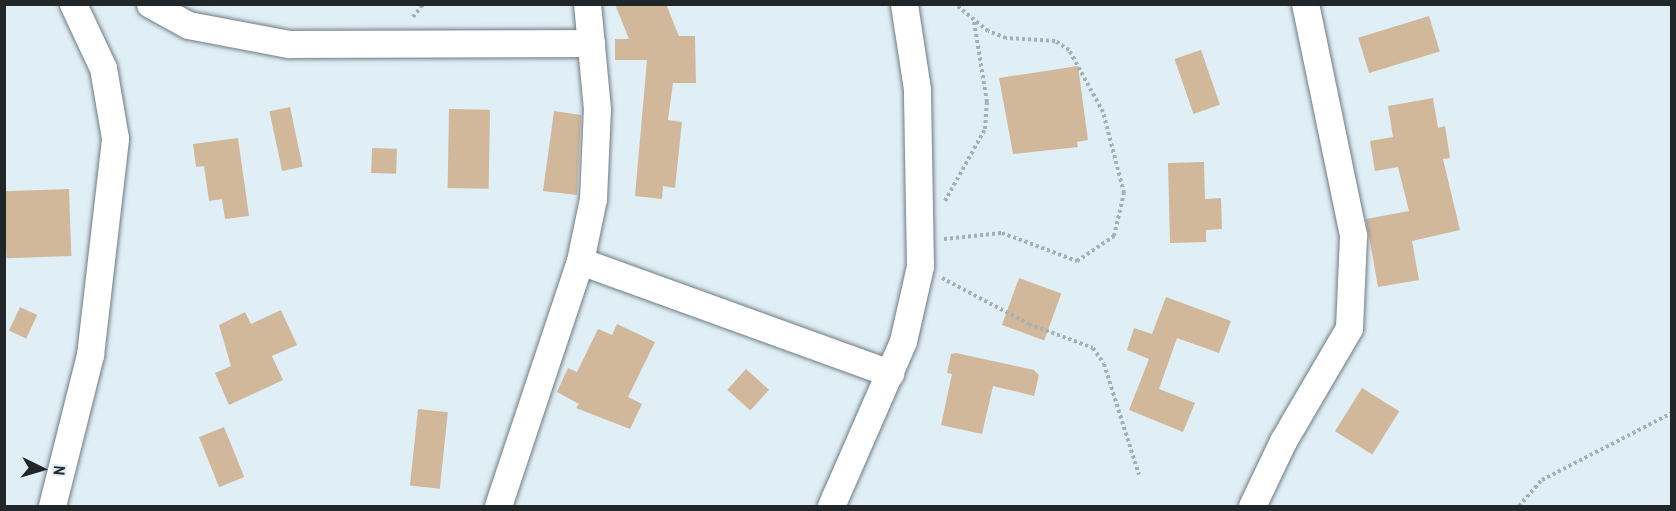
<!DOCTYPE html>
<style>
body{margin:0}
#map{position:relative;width:1676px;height:511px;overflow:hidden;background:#e0eef6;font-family:"Archivo Narrow",sans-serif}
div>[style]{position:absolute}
.building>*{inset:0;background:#d2b89a;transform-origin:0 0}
.path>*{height:4px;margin-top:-2px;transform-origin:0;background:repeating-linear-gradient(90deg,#a5b0b6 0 3px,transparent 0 6px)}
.roads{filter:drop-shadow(0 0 2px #6e7b82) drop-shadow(0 0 2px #6e7b82)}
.minor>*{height:27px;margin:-13.5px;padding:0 13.5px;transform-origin:13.5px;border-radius:13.5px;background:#fff}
span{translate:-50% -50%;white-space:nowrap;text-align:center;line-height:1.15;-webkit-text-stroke:4.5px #e0eef6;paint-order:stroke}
.frame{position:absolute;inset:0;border:6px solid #212629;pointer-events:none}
.north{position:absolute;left:12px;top:439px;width:60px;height:60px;-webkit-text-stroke:4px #e0eef6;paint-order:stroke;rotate:95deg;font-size:16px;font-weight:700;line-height:24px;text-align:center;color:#212629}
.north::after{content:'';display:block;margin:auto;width:21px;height:27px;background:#212629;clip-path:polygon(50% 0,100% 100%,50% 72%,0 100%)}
</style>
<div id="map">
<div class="building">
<div style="clip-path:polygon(615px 4px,666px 4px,679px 36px,695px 36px,696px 83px,673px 83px,668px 120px,682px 122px,675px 188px,663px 186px,662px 199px,635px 196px,647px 60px,615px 60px,615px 39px,629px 39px)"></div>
<div style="left:1429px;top:16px;width:37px;height:74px;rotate:73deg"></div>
<div style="left:1201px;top:50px;width:58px;height:28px;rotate:71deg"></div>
<div style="clip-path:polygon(1078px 66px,1088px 140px,1077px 142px,1078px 147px,1013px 154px,999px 78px)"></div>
<div style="clip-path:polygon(1433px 98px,1438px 128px,1445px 126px,1450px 158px,1443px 159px,1460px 230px,1412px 241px,1419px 280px,1378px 287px,1366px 219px,1409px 211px,1398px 167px,1375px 171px,1370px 141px,1393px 137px,1388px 106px)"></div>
<div style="left:290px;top:107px;width:61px;height:21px;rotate:78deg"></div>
<div style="left:449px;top:109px;width:41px;height:79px;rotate:1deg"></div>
<div style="clip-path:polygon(554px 111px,581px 115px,577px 195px,543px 191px)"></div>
<div style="clip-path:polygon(238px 138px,249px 216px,225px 219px,222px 199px,209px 201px,204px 166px,196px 167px,193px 144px)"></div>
<div style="left:372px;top:148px;width:25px;height:25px;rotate:2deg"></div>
<div style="clip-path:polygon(1204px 162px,1205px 199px,1221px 198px,1222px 229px,1206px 230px,1206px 242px,1170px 243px,1168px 163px)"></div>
<div style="left:69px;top:189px;width:67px;height:65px;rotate:88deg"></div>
<div style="left:1019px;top:278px;width:45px;height:50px;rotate:20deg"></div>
<div style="clip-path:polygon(1166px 297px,1231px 321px,1219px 353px,1177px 338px,1159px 389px,1195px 403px,1183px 432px,1129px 410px,1149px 359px,1127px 350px,1134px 328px,1152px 334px)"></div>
<div style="left:20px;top:307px;width:19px;height:26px;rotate:25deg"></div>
<div style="clip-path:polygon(281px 310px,297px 345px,272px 356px,283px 380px,229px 405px,215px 373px,231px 366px,219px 325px,245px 312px,251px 324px)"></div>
<div style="clip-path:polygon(617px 324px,655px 342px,628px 397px,642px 404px,630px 429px,576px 408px,579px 404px,557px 392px,568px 368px,577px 372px,598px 329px,612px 335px)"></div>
<div style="clip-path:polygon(956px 353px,1034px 370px,1039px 375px,1034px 396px,993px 386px,982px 434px,941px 425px,952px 374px,947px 373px,951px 354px)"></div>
<div style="left:746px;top:369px;width:31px;height:28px;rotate:42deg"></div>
<div style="left:1362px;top:388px;width:44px;height:51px;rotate:32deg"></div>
<div style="left:418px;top:409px;width:30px;height:77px;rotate:6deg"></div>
<div style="left:224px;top:427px;width:54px;height:27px;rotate:68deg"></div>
</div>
<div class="path">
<div style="left:413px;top:17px;width:16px;rotate:-52deg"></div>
<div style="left:945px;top:201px;width:82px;rotate:-60.9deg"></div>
<div style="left:985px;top:129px;width:27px;rotate:-86deg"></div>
<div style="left:987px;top:102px;width:81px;rotate:-99.2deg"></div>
<div style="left:944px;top:239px;width:58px;rotate:-5.9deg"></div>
<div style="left:1002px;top:233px;width:80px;rotate:20.5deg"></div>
<div style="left:1077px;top:261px;width:45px;rotate:-34deg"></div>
<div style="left:1114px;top:236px;width:44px;rotate:-76.9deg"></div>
<div style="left:1124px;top:193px;width:84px;rotate:-104.5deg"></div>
<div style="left:1103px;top:112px;width:71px;rotate:-118.7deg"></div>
<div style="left:1069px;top:50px;width:17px;rotate:-147deg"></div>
<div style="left:1055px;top:41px;width:49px;rotate:-176.5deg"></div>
<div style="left:1006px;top:38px;width:19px;rotate:-159deg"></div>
<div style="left:988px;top:31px;width:43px;rotate:-140.7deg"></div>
<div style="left:942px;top:278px;width:98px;rotate:27.9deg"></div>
<div style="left:1029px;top:324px;width:68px;rotate:20.6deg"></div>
<div style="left:1093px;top:348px;width:19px;rotate:55deg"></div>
<div style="left:1104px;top:364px;width:116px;rotate:72.5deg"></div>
<div style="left:1519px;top:506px;width:35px;rotate:-49deg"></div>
<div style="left:1542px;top:480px;width:146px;rotate:-27.3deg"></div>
</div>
<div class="roads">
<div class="minor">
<div style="left:150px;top:4px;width:43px;rotate:28.9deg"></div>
<div style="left:188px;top:25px;width:103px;rotate:10.7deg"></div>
<div style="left:289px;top:44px;width:302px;rotate:-0.2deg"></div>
<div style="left:580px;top:261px;width:330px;rotate:19.9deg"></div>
<div style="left:52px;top:506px;width:156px;rotate:-75.9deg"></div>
<div style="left:90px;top:355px;width:218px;rotate:-83.4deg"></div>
<div style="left:115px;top:138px;width:71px;rotate:-99.7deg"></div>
<div style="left:103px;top:68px;width:71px;rotate:-115.1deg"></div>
<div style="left:498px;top:506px;width:258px;rotate:-71.5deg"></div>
<div style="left:580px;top:261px;width:63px;rotate:-78.2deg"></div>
<div style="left:593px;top:199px;width:90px;rotate:-87.5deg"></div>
<div style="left:597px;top:109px;width:105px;rotate:-95.4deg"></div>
<div style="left:831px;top:506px;width:180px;rotate:-66.4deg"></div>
<div style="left:903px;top:341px;width:77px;rotate:-77.2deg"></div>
<div style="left:920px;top:266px;width:177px;rotate:-91deg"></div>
<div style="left:917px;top:89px;width:86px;rotate:-98.7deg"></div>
<div style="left:1252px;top:506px;width:72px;rotate:-64.5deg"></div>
<div style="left:1283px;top:441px;width:131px;rotate:-59.7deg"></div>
<div style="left:1349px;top:328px;width:93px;rotate:-87.5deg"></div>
<div style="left:1353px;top:235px;width:236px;rotate:-101.7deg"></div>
</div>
</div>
<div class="frame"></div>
<div class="north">N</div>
</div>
